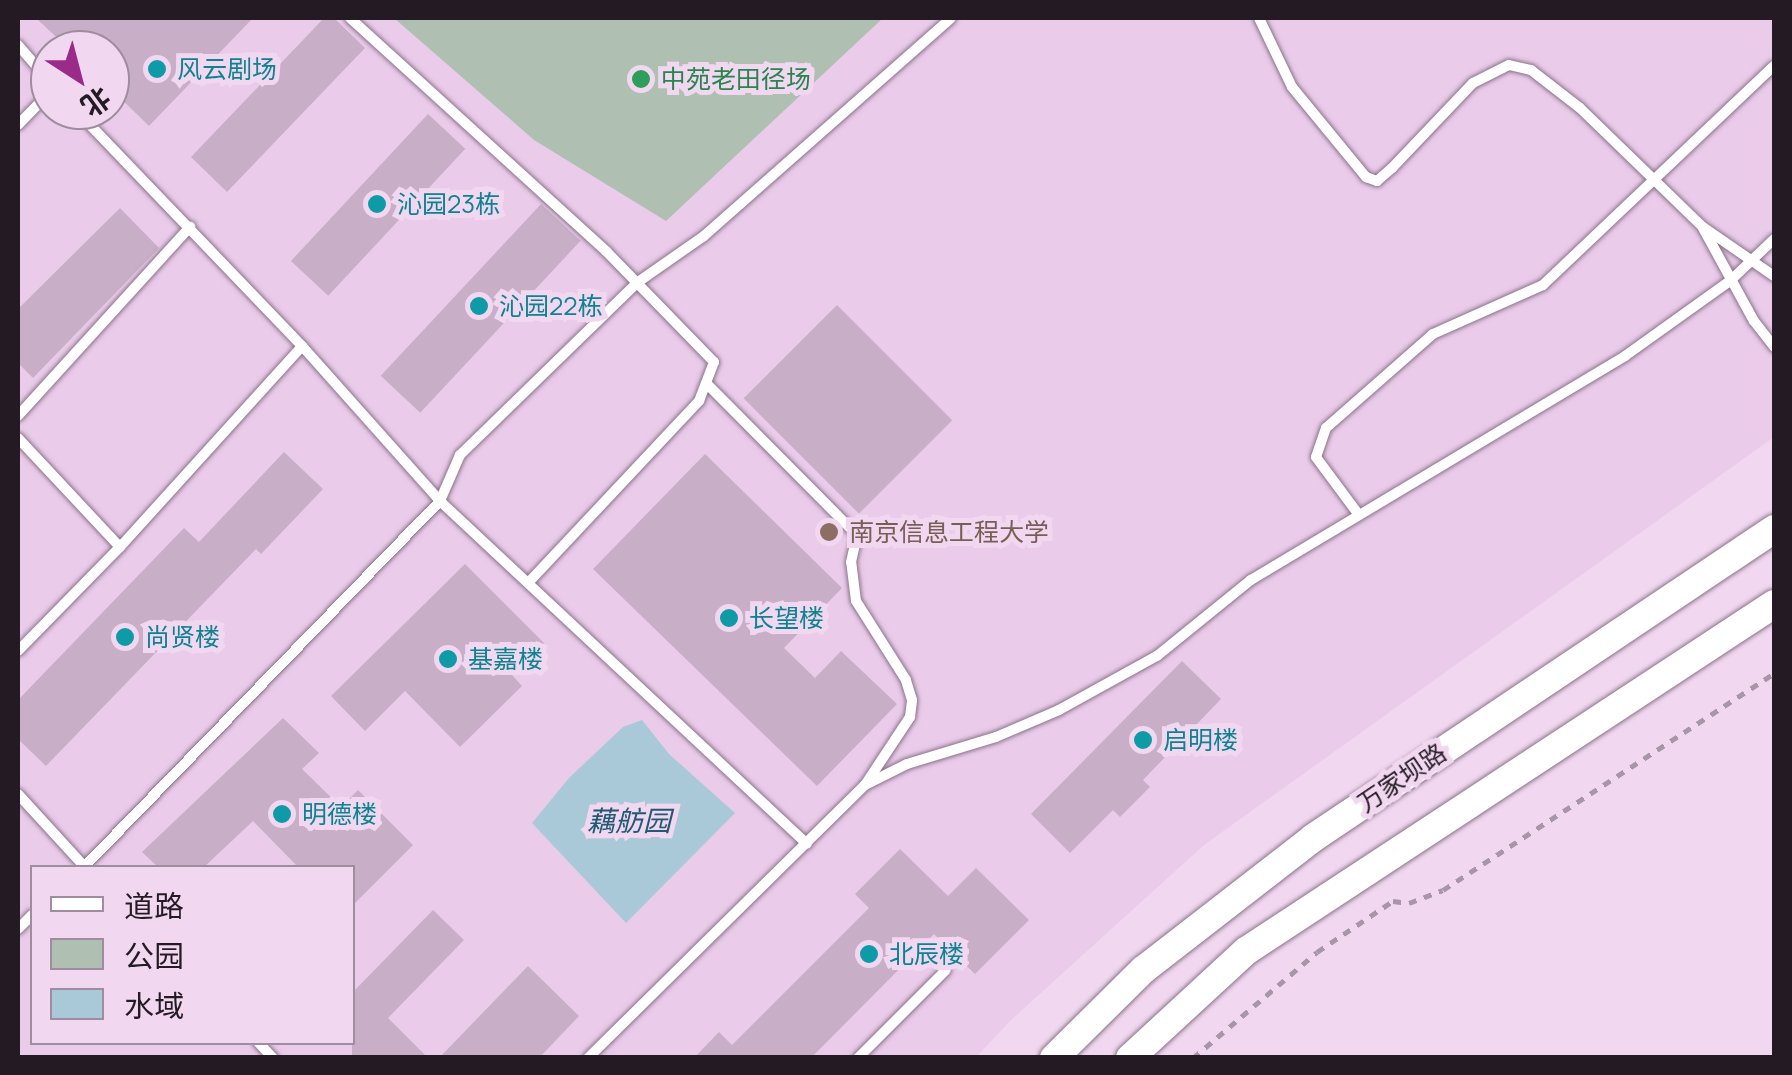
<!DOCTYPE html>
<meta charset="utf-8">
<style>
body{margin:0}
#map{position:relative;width:1792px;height:1075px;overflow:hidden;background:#f1d8f0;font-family:Manrope,"Noto Sans SC",sans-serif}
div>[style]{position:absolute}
.built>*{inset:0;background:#eacbea}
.green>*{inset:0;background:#afbfb1}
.water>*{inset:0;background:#a9c9d9}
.building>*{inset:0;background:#c8afc7;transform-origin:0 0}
.path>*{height:5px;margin-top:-2.5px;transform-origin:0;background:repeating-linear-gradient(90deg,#a895a7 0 8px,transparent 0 16px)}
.roads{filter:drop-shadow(0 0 2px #8a7389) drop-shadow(0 0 2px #8a7389)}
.lane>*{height:10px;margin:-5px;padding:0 5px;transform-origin:5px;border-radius:5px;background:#fff}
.secondary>*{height:28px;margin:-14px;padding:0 14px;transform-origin:14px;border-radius:14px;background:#fff}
.dots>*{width:28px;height:28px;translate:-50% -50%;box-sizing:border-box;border:5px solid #f1d8f0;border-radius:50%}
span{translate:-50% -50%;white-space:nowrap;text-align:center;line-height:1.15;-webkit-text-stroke:10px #f1d8f0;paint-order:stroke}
.culture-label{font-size:25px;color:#0d838f}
.left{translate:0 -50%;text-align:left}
.leisure-label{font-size:25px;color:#27864d}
.education-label{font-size:25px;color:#785e54}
.street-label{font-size:25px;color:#231a23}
.water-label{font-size:28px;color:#205a73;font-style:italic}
.frame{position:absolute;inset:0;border:20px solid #231a23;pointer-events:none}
.legend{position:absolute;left:30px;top:865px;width:325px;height:180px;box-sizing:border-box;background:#f1d8f0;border:2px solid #9f8c9e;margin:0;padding:12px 18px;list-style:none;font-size:30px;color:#231a23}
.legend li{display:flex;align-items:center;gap:20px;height:50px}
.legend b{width:50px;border:2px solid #9f8c9e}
.north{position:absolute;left:30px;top:30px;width:100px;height:100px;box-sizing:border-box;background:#f1d8f0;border:2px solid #9f8c9e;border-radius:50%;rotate:144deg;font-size:28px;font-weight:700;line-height:40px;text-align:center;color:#231a23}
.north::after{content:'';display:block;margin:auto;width:35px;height:45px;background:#9b2b89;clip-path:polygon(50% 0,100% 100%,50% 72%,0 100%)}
</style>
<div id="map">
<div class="built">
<div style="clip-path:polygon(evenodd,18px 18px,1774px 18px,1774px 437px,1204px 845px,1011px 1020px,976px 1057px,18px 1057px,18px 18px,50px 50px,110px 50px,110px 110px,50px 110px,50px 50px,18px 18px,32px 868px,352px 868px,352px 1042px,32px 1042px,32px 868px)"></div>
</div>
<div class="green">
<div style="clip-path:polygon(394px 18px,883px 18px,666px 221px,534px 140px)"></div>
</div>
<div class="water">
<div style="clip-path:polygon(642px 720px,669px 754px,735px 813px,626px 923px,532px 823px,569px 778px,623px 727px)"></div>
</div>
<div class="building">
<div style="clip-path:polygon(36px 18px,253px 18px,149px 126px,110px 88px,110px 50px,70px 50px)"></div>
<div style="clip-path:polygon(324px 18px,334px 18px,365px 48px,227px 192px,191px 157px)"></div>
<div style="left:428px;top:114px;width:51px;height:201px;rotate:43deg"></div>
<div style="left:541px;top:204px;width:54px;height:235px;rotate:43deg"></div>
<div style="clip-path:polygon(120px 208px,159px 248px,33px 378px,18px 363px,18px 309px)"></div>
<div style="left:837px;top:305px;width:163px;height:132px;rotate:45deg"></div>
<div style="clip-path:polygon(284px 452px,323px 489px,261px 554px,256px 549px,46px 766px,18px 739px,18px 700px,184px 528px,199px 542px)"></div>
<div style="clip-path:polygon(705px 454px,842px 588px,784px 648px,815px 678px,841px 651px,897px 704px,817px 786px,593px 569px)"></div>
<div style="clip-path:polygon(465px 564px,544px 643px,512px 675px,522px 686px,460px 747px,405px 691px,365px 731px,331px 696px)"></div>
<div style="clip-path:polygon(1182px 661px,1221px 699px,1143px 780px,1150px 787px,1120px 817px,1113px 810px,1070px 853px,1031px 814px)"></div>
<div style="clip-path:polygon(283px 718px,319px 753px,302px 769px,341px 807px,358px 790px,413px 845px,352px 906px,352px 868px,299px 868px,253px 821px,203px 868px,159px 868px,142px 852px)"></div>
<div style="clip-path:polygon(900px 849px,948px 896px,976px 868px,1029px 920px,975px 974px,934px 934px,811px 1058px,694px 1058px,719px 1032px,732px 1045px,869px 908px,855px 894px)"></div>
<div style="clip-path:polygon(433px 910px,464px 940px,388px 1018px,428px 1058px,352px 1058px,352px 993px)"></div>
<div style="clip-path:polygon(528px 966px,579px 1016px,539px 1058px,439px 1058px)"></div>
</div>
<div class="path">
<div style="left:1193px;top:1058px;width:163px;rotate:-40.5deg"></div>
<div style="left:1317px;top:952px;width:92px;rotate:-33.9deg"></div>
<div style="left:1393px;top:901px;width:16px;rotate:7deg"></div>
<div style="left:1409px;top:903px;width:36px;rotate:-21deg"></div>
<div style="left:1443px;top:890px;width:396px;rotate:-33.2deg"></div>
</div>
<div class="roads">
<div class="lane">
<div style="left:350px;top:18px;width:346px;rotate:42.3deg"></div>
<div style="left:606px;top:251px;width:155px;rotate:45.8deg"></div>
<div style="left:714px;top:362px;width:42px;rotate:111deg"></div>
<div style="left:699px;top:401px;width:247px;rotate:133.2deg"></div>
<div style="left:1259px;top:18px;width:76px;rotate:64.4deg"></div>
<div style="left:1292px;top:87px;width:117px;rotate:50.6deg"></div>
<div style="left:1366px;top:177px;width:12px;rotate:20deg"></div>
<div style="left:1377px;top:181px;width:20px;rotate:-41deg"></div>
<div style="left:1392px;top:168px;width:117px;rotate:-46.4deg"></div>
<div style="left:1473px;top:83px;width:40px;rotate:-26.6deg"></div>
<div style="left:1509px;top:65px;width:23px;rotate:13deg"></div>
<div style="left:1531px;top:70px;width:62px;rotate:37.8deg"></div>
<div style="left:1580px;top:108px;width:171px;rotate:44.1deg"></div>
<div style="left:1703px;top:227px;width:86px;rotate:34.6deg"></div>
<div style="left:18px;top:45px;width:49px;rotate:49.1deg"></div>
<div style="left:18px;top:125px;width:46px;rotate:-45.9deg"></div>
<div style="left:1703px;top:228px;width:106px;rotate:61.3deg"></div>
<div style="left:1754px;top:321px;width:33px;rotate:52deg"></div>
<div style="left:302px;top:346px;width:208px;rotate:48.3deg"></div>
<div style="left:440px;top:501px;width:502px;rotate:43.06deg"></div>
<div style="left:18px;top:416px;width:256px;rotate:-47.7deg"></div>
<div style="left:18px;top:438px;width:149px;rotate:46.9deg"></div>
<div style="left:1359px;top:515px;width:72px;rotate:-126.6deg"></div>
<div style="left:1316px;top:457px;width:31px;rotate:-71deg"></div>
<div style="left:1326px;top:428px;width:142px;rotate:-41.3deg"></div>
<div style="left:1433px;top:334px;width:120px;rotate:-24deg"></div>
<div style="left:1543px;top:285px;width:318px;rotate:-43.5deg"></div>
<div style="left:18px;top:651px;width:146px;rotate:-45.6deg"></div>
<div style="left:120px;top:547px;width:271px;rotate:-47.8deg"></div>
<div style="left:302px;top:346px;width:327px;rotate:-133.8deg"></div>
<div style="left:865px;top:785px;width:47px;rotate:-26.6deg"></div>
<div style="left:907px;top:764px;width:93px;rotate:-16.9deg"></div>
<div style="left:996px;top:737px;width:69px;rotate:-23.2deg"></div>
<div style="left:1059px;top:710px;width:112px;rotate:-28.9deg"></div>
<div style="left:1157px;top:656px;width:121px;rotate:-39deg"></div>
<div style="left:1251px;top:580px;width:436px;rotate:-30.9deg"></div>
<div style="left:1625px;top:356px;width:130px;rotate:-35.6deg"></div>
<div style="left:1731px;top:280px;width:59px;rotate:-43.6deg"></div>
<div style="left:18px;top:794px;width:98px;rotate:47.5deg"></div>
<div style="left:83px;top:868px;width:512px;rotate:-45.79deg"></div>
<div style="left:440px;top:501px;width:50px;rotate:-66.5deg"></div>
<div style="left:460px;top:455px;width:248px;rotate:-44.2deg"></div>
<div style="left:638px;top:282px;width:80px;rotate:-34.9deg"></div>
<div style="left:704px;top:236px;width:329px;rotate:-41.4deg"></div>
<div style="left:18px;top:929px;width:20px;rotate:-45deg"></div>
<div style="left:258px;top:1042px;width:22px;rotate:47deg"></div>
<div style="left:588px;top:1058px;width:389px;rotate:-44.6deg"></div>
<div style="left:865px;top:785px;width:82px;rotate:-56.5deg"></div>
<div style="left:910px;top:717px;width:17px;rotate:-83deg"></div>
<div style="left:912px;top:700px;width:21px;rotate:-107deg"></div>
<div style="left:906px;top:680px;width:93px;rotate:-122.3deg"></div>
<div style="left:856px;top:601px;width:39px;rotate:-97deg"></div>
<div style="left:851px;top:562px;width:28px;rotate:-77deg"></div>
<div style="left:857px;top:535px;width:214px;rotate:-134.8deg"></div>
<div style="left:858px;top:1058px;width:124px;rotate:-45deg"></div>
</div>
<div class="secondary">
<div style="left:1054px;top:1058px;width:125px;rotate:-44.7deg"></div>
<div style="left:1143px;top:970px;width:215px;rotate:-37.8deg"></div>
<div style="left:1313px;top:838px;width:555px;rotate:-33.83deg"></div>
<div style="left:1130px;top:1058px;width:158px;rotate:-42.7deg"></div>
<div style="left:1246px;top:951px;width:632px;rotate:-33.31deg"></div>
</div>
</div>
<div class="dots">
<div style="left:157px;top:69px;background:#0f9aa8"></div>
<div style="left:641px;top:79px;background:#2e9e5b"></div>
<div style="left:377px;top:204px;background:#0f9aa8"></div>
<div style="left:479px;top:306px;background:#0f9aa8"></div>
<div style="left:829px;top:532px;background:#8d6e63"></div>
<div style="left:729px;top:618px;background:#0f9aa8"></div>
<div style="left:125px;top:637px;background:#0f9aa8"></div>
<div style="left:448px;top:659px;background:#0f9aa8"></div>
<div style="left:1143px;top:740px;background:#0f9aa8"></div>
<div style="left:282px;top:814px;background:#0f9aa8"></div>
<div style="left:869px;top:954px;background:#0f9aa8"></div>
</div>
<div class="culture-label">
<span class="left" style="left:177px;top:69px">风云剧场</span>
<span class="left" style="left:397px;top:204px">沁园23栋</span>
<span class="left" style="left:499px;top:306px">沁园22栋</span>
<span class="left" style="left:749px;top:618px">长望楼</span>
<span class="left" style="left:145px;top:637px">尚贤楼</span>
<span class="left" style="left:468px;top:659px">基嘉楼</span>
<span class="left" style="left:1163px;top:740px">启明楼</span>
<span class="left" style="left:302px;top:814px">明德楼</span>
<span class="left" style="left:889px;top:954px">北辰楼</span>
</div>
<div class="leisure-label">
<span class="left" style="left:661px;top:79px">中苑老田径场</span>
</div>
<div class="education-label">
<span class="left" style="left:849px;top:532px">南京信息工程大学</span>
</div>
<div class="street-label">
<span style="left:1402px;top:778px;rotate:-34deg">万家坝路</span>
</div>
<div class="water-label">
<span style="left:629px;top:820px">藕舫园</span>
</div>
<div class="frame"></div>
<ul class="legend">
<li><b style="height:12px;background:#fff"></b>道路</li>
<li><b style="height:28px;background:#afbfb1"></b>公园</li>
<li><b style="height:28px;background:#a9c9d9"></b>水域</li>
</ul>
<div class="north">北</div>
</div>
